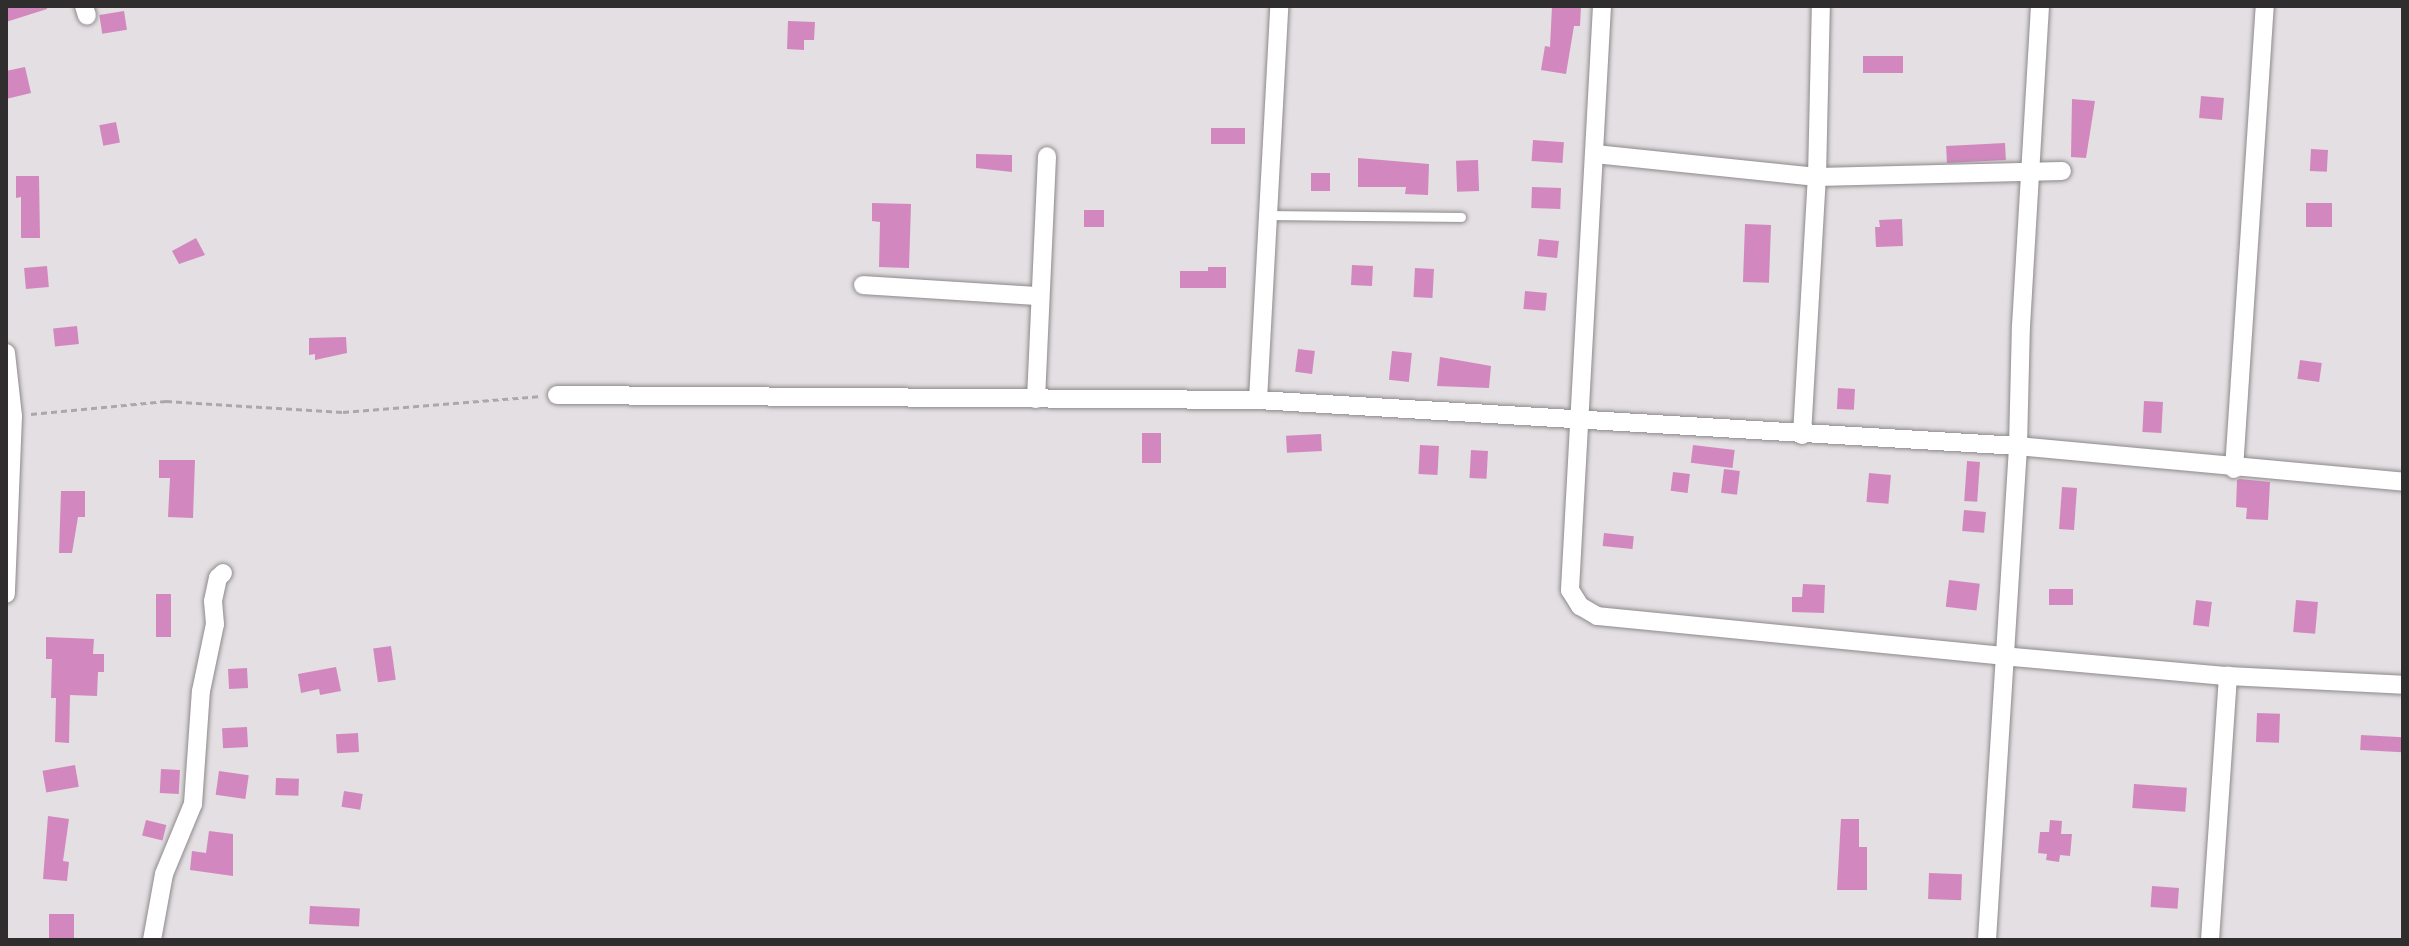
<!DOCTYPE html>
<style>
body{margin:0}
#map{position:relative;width:2409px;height:946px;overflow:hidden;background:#e3dfe2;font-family:"DejaVu Sans",sans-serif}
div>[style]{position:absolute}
.building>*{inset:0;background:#d288be;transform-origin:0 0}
.path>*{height:3px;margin-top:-1.5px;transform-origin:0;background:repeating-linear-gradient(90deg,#aba8aa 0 6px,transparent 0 10px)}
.roads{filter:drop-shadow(0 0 2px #8e898c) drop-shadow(0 0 2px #8e898c)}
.service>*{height:9px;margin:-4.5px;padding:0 4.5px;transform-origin:4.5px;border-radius:4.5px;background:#fff}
.minor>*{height:18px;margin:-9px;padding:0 9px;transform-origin:9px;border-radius:9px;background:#fff}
span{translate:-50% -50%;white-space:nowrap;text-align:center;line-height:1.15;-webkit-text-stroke:8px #e3dfe2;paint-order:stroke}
.frame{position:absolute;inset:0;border:8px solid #2f2d2e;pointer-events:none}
</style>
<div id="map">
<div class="building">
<div style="clip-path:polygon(6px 6px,47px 6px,47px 9px,6px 22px)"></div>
<div style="clip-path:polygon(1552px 6px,1581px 6px,1580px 26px,1574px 26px,1566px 74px,1541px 70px,1545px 46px,1550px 47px)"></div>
<div style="left:124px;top:11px;width:19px;height:25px;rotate:81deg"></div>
<div style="clip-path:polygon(788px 21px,815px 22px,814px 40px,804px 40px,804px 50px,787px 49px)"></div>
<div style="left:1903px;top:56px;width:17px;height:40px;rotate:90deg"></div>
<div style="clip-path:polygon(25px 67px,31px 93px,6px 99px,6px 71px)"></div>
<div style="left:2201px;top:96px;width:23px;height:22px;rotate:5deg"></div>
<div style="clip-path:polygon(2072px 99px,2095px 101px,2086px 158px,2071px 157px)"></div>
<div style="left:116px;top:122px;width:21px;height:17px;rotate:79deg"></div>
<div style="left:1211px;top:128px;width:34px;height:16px"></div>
<div style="left:1533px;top:140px;width:31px;height:21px;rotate:4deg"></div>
<div style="left:2005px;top:143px;width:17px;height:59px;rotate:87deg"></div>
<div style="left:2311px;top:149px;width:17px;height:22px;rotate:3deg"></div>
<div style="clip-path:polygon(976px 154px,1012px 155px,1012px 172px,976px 168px)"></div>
<div style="clip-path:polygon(1358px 158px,1429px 164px,1428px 195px,1405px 194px,1406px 187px,1358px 187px)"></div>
<div style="left:1478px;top:160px;width:31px;height:22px;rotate:88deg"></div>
<div style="left:1311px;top:173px;width:19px;height:18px"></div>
<div style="clip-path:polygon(16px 176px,39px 176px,40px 238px,21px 238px,21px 197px,16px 198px)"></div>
<div style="left:1532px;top:187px;width:29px;height:21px;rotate:2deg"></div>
<div style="clip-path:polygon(872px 203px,911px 204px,909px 268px,879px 267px,880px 222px,872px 221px)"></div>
<div style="left:2332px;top:203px;width:24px;height:26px;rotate:90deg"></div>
<div style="left:1084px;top:210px;width:20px;height:17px"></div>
<div style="clip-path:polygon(1902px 219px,1903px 246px,1876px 247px,1875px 227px,1880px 227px,1879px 220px)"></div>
<div style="left:1745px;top:224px;width:26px;height:58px;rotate:2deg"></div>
<div style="clip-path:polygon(196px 238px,205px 255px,179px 264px,172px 251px)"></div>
<div style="left:1539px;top:239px;width:20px;height:17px;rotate:6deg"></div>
<div style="left:1352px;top:265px;width:21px;height:20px;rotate:3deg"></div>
<div style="left:47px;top:266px;width:21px;height:23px;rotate:85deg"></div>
<div style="clip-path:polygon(1208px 267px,1226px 267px,1226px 288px,1180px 288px,1180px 271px,1208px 271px)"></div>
<div style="left:1415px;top:268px;width:19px;height:29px;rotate:3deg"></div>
<div style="left:1525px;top:291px;width:22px;height:18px;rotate:5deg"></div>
<div style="left:77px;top:326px;width:18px;height:24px;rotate:84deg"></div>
<div style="clip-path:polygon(346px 337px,347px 353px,315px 360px,315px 354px,309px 355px,309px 338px)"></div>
<div style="left:1298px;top:349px;width:17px;height:23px;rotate:7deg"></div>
<div style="left:1392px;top:351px;width:20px;height:29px;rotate:6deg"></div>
<div style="clip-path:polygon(1440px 357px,1491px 366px,1489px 388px,1437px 386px)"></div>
<div style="left:2300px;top:360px;width:22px;height:19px;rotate:8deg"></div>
<div style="left:1838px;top:388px;width:17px;height:21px;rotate:3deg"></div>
<div style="left:2144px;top:401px;width:19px;height:31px;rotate:3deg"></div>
<div style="left:1142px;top:433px;width:19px;height:30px"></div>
<div style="left:1321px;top:434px;width:17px;height:35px;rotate:87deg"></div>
<div style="left:1420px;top:445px;width:19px;height:29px;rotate:3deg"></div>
<div style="left:1693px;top:445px;width:42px;height:18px;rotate:7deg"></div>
<div style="left:1471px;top:450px;width:17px;height:28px;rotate:3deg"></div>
<div style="clip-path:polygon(159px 460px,195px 460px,193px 518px,168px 517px,170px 478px,159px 478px)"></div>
<div style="left:1967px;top:461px;width:13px;height:40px;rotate:4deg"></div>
<div style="left:1724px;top:469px;width:16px;height:24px;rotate:7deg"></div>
<div style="left:1673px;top:472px;width:17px;height:19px;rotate:7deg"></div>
<div style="left:1869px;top:473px;width:22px;height:29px;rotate:5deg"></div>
<div style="clip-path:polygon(2240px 479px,2270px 482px,2268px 520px,2246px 519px,2247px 508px,2236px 507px,2237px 480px)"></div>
<div style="left:2062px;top:487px;width:15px;height:42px;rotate:4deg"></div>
<div style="clip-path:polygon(61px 491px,85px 491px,85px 517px,78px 517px,72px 553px,59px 553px)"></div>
<div style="left:1964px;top:510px;width:22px;height:21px;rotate:5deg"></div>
<div style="left:1604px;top:533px;width:30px;height:13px;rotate:6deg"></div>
<div style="left:1949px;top:580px;width:31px;height:27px;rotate:7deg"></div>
<div style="clip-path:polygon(1803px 584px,1825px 585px,1824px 613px,1792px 612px,1792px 597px,1802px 597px)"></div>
<div style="left:2049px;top:589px;width:24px;height:16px"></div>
<div style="left:156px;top:594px;width:15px;height:43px"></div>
<div style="left:2196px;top:600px;width:16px;height:25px;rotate:7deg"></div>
<div style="left:2296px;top:600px;width:22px;height:32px;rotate:5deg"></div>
<div style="clip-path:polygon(46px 637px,94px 639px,93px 654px,104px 654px,104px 672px,98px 672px,97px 696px,70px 695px,69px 743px,55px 742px,56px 698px,51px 698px,52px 659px,46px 659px)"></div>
<div style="left:391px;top:646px;width:34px;height:18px;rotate:82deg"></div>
<div style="clip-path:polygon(336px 667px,341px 691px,320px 695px,319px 689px,301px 693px,298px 674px)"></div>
<div style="left:247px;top:668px;width:20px;height:19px;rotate:87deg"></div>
<div style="left:2257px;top:713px;width:23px;height:29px;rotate:2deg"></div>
<div style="left:247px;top:727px;width:20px;height:25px;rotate:87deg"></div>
<div style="left:358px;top:733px;width:19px;height:22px;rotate:87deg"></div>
<div style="left:2361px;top:735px;width:42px;height:15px;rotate:3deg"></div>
<div style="left:75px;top:765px;width:22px;height:33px;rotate:80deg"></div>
<div style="left:161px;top:769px;width:19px;height:24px;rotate:3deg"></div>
<div style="left:219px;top:771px;width:30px;height:24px;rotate:8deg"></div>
<div style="left:276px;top:778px;width:23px;height:17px;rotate:2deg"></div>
<div style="left:2134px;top:784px;width:53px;height:24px;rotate:4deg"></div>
<div style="left:344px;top:791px;width:19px;height:16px;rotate:9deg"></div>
<div style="clip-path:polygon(48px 816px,69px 819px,63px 861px,69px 862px,67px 881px,43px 879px)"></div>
<div style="clip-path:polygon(1841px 819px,1859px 819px,1859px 847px,1867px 847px,1867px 890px,1837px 890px)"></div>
<div style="left:146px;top:820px;width:21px;height:16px;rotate:14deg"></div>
<div style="clip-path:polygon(2050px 820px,2062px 821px,2061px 834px,2072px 834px,2070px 856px,2060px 855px,2059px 862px,2046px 860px,2047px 854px,2038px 853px,2040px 832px,2049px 832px)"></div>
<div style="clip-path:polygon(209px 831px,233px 834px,233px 876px,190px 870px,192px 851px,206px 853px)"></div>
<div style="left:1929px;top:873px;width:33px;height:26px;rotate:2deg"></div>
<div style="left:2152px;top:886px;width:27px;height:21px;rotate:4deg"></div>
<div style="left:310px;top:906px;width:50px;height:18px;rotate:3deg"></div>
<div style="left:49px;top:914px;width:25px;height:24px"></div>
</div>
<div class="path">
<div style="left:31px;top:414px;width:136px;rotate:-5.5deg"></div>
<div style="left:166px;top:401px;width:177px;rotate:3.6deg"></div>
<div style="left:343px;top:412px;width:199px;rotate:-4.6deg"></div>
</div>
<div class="roads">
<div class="service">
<div style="left:1268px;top:215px;width:193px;rotate:0.6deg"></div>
</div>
<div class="minor">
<div style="left:84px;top:6px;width:10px;rotate:73deg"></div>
<div style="left:1602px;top:6px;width:585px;rotate:93.14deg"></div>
<div style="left:1570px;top:590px;width:19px;rotate:58deg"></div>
<div style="left:1580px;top:606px;width:20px;rotate:30deg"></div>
<div style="left:1597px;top:616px;width:407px;rotate:5.6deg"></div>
<div style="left:2002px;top:656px;width:227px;rotate:5.1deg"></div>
<div style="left:2228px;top:676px;width:175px;rotate:2.9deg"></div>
<div style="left:1595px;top:154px;width:223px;rotate:5.9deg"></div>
<div style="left:1817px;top:177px;width:245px;rotate:-1.4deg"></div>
<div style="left:863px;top:285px;width:177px;rotate:3.6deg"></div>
<div style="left:6px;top:353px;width:63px;rotate:83.7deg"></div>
<div style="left:13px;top:416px;width:178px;rotate:92.3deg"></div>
<div style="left:557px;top:395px;width:701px;rotate:0.41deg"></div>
<div style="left:1258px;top:400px;width:761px;rotate:3.46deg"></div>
<div style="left:2018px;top:446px;width:387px;rotate:5.3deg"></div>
<div style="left:1036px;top:399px;width:243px;rotate:-87.4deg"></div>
<div style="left:1258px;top:400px;width:395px;rotate:-86.9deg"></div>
<div style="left:1802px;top:435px;width:258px;rotate:-86.7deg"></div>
<div style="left:1817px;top:177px;width:171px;rotate:-88.7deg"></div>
<div style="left:2234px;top:469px;width:464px;rotate:-86.2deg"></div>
<div style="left:152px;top:940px;width:67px;rotate:-79.7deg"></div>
<div style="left:164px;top:874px;width:76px;rotate:-67.5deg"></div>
<div style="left:193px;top:804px;width:113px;rotate:-86deg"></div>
<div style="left:201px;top:691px;width:68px;rotate:-78.2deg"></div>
<div style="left:215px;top:624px;width:23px;rotate:-95deg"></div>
<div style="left:213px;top:601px;width:24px;rotate:-78deg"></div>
<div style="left:218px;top:578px;width:7px;rotate:-45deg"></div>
<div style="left:1987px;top:940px;width:495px;rotate:-86.4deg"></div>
<div style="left:2018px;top:446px;width:120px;rotate:-88.6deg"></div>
<div style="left:2021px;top:326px;width:321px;rotate:-86.6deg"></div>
<div style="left:2210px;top:940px;width:265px;rotate:-86.1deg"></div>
</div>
</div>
<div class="frame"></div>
</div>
